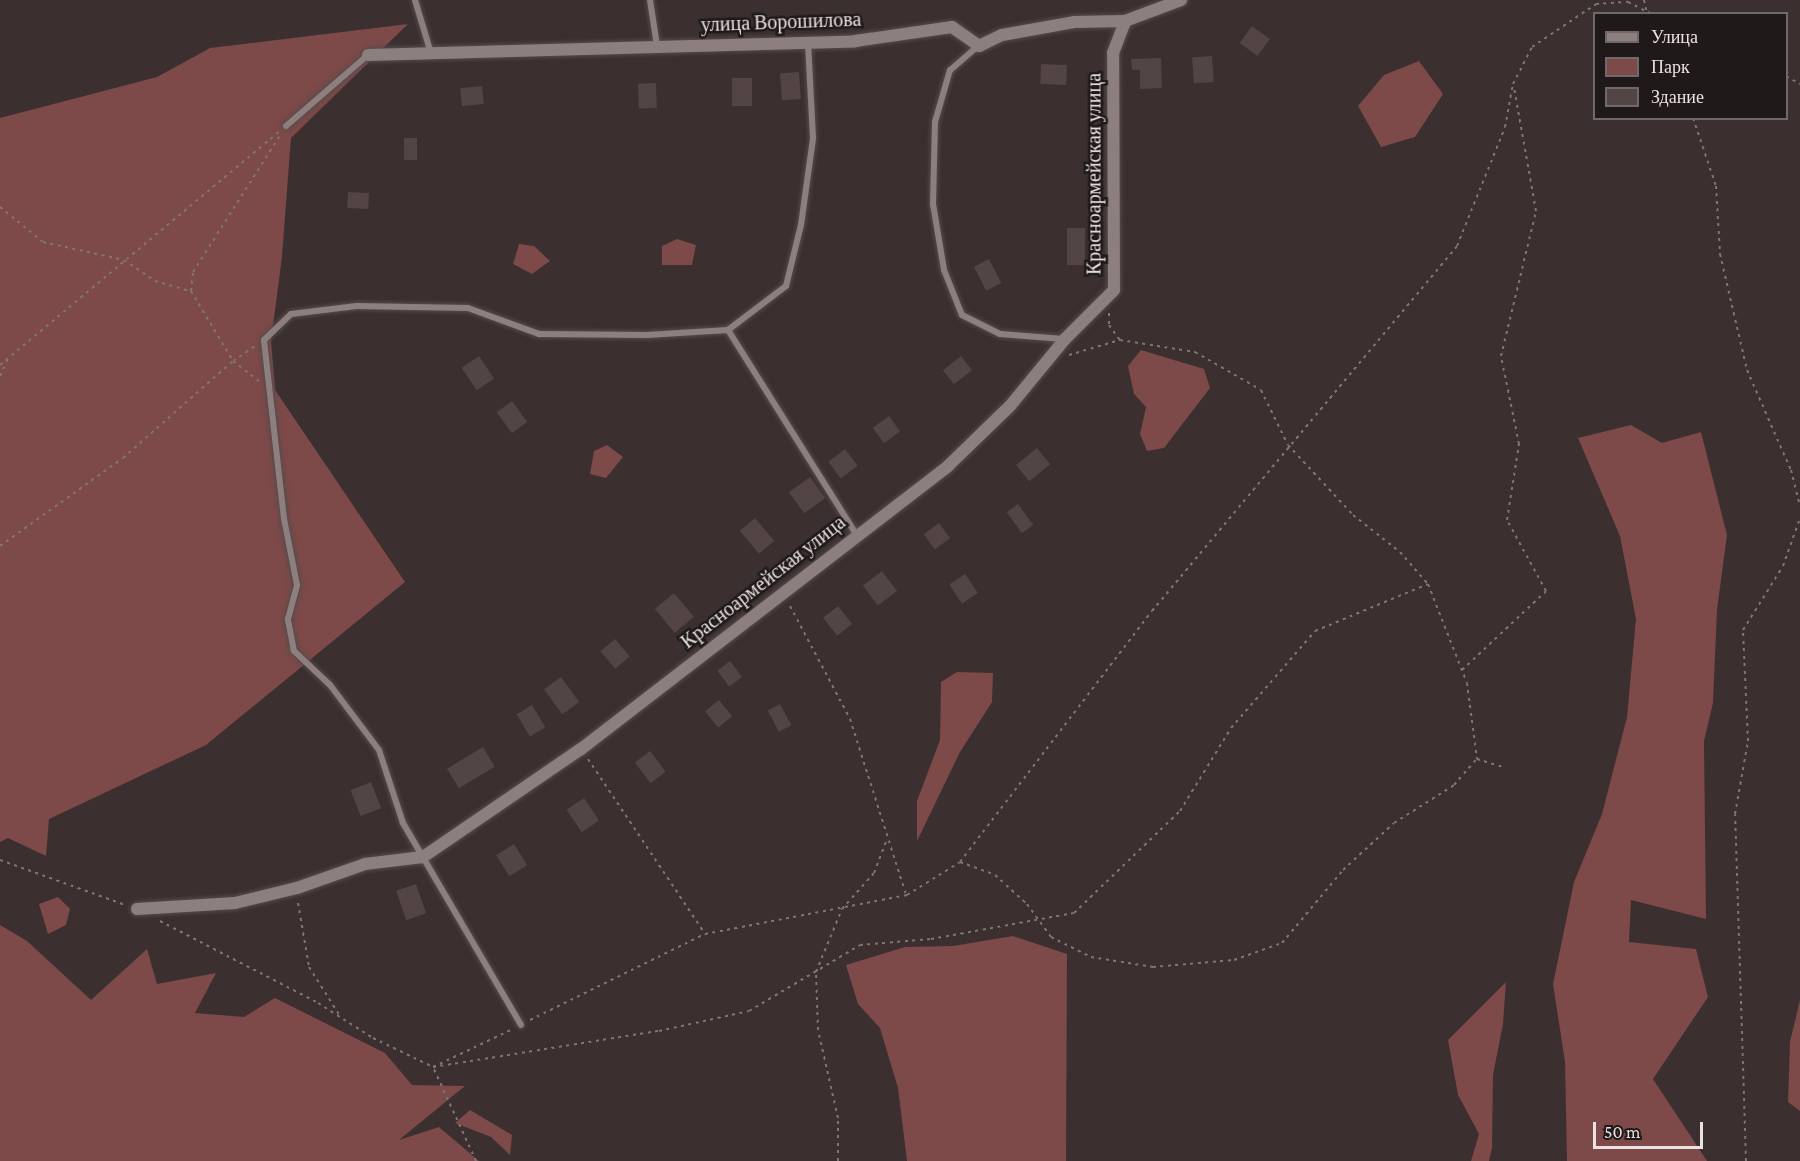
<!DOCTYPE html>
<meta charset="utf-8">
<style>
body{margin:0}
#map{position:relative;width:1800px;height:1161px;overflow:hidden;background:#3b2f2f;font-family:"Crimson Pro",serif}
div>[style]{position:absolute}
.green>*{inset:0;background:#7d4949}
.building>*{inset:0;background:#524544;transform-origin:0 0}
.path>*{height:2px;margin-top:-1px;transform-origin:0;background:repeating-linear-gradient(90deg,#7f7574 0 3px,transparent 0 7.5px)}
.roads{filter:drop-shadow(0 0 2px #564c4c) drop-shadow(0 0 2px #564c4c)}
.lane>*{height:6px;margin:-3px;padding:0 3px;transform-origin:3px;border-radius:3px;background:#8e7f7f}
.street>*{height:12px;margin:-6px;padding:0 6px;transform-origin:6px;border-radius:6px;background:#8e7f7f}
span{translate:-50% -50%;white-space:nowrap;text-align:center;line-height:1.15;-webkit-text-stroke:5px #1f1919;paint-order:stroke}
.street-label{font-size:20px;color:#eae2e1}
.legend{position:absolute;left:1593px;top:12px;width:195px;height:108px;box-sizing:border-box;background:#1f1919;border:2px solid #706969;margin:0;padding:8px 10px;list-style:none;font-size:18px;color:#eae2e1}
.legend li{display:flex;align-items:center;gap:12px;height:30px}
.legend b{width:30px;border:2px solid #706969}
.scale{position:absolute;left:1593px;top:1122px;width:110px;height:27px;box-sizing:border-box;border:3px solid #eae2e1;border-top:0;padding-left:8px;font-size:18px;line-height:21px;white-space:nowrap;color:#eae2e1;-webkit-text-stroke:4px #1f1919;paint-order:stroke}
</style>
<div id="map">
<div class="green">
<div style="clip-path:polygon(408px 24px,291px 138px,282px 257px,271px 341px,275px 390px,405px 582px,206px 745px,49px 819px,46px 856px,8px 838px,0 842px,0 118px,157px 77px,210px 48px)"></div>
<div style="clip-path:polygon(1419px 61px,1443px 94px,1415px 137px,1381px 147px,1358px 106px,1384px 75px)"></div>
<div style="clip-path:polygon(677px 239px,696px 245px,692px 265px,662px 265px,662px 246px)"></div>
<div style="clip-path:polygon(519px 244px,534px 246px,550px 261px,532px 274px,513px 264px)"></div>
<div style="clip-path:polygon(1141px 350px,1204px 369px,1210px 388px,1164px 448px,1147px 451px,1140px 434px,1146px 407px,1134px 394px,1128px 366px)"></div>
<div style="clip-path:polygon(1631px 425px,1662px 443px,1701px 432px,1727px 535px,1717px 610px,1713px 703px,1704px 741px,1706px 919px,1631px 900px,1629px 942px,1696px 949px,1708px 997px,1653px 1079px,1707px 1161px,1567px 1161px,1565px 1062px,1553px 984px,1574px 882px,1602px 814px,1627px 717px,1636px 619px,1620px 536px,1578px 438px)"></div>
<div style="clip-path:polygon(607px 445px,623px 457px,606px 478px,590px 474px,594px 451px)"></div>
<div style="clip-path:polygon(957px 672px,993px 673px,992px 702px,960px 752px,917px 841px,917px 801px,940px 740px,941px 682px)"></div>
<div style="clip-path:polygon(58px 897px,70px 909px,66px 925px,48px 934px,39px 904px)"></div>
<div style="clip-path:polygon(0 925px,27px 941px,91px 1000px,147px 949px,157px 984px,216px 973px,195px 1013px,244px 1017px,275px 998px,385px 1053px,412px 1085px,465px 1086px,399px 1140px,439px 1127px,479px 1161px,0 1161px)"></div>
<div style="clip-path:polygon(1013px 936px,1067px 954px,1066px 1161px,907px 1161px,898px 1088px,880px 1028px,858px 1004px,846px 965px,905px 947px,953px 946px)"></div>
<div style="clip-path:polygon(1506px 982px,1503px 1024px,1493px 1075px,1492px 1148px,1489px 1161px,1471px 1161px,1479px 1134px,1458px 1095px,1448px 1040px)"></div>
<div style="clip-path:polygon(1800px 1000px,1800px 1111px,1788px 1102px,1790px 1042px)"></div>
<div style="clip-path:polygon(470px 1110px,512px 1135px,510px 1155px,491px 1137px,455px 1123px)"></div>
</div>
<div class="building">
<div style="left:1252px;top:26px;width:22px;height:21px;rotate:36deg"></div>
<div style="left:1212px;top:56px;width:26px;height:20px;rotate:86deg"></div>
<div style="clip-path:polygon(1161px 58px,1162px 88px,1140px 89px,1140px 70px,1132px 70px,1131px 59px)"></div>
<div style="left:1041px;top:64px;width:26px;height:20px;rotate:2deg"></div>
<div style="left:799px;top:72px;width:27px;height:19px;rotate:86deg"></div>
<div style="left:732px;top:78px;width:20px;height:28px"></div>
<div style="left:656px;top:83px;width:25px;height:18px;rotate:88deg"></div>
<div style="left:482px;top:86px;width:18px;height:22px;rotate:84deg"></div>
<div style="left:404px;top:138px;width:13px;height:22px"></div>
<div style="left:348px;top:192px;width:21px;height:16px;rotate:3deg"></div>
<div style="left:1067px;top:228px;width:18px;height:37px"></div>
<div style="left:989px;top:259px;width:27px;height:17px;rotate:63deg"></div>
<div style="left:479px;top:356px;width:27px;height:21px;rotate:56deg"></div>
<div style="left:961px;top:356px;width:18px;height:23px;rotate:52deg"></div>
<div style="left:512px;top:401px;width:26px;height:19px;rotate:54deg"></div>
<div style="left:889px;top:416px;width:19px;height:20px;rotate:54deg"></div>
<div style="left:1037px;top:448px;width:21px;height:27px;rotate:51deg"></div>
<div style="left:845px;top:449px;width:21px;height:21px;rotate:53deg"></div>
<div style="left:810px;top:477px;width:26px;height:26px;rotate:54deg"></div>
<div style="left:1018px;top:504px;width:26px;height:14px;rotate:54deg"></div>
<div style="left:755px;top:518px;width:30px;height:20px;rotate:50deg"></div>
<div style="left:939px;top:523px;width:19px;height:19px;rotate:54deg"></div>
<div style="left:882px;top:571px;width:25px;height:24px;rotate:53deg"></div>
<div style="left:965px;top:574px;width:23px;height:19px;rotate:56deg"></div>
<div style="left:674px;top:593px;width:31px;height:25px;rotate:50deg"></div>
<div style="left:838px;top:606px;width:23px;height:19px;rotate:52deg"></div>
<div style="left:615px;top:639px;width:23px;height:19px;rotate:50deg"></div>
<div style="left:730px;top:661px;width:20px;height:16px;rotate:53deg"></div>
<div style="left:561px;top:677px;width:31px;height:21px;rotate:54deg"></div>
<div style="left:719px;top:700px;width:21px;height:18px;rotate:51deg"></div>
<div style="left:780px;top:704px;width:24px;height:14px;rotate:62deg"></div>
<div style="left:532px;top:705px;width:26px;height:18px;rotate:59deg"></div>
<div style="left:483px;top:747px;width:23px;height:42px;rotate:59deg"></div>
<div style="left:650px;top:751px;width:26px;height:19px;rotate:53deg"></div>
<div style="left:371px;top:782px;width:28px;height:22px;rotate:69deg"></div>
<div style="left:584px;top:798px;width:27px;height:21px;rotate:56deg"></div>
<div style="left:514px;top:844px;width:25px;height:21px;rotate:58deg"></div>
<div style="left:416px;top:884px;width:31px;height:21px;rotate:71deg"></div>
</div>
<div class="path">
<div style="left:1644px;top:0;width:14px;rotate:78deg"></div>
<div style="left:1786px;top:76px;width:16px;rotate:30deg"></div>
<div style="left:1693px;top:118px;width:72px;rotate:71.3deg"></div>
<div style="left:1716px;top:186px;width:68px;rotate:86.6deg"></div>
<div style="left:1720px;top:254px;width:119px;rotate:76.9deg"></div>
<div style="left:1747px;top:370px;width:109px;rotate:66.3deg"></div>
<div style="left:1791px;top:470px;width:38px;rotate:76deg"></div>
<div style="left:0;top:207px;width:55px;rotate:39.1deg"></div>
<div style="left:43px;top:242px;width:83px;rotate:12.5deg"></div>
<div style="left:124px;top:260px;width:37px;rotate:34deg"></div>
<div style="left:155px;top:281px;width:37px;rotate:16deg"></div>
<div style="left:191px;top:291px;width:82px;rotate:59deg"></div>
<div style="left:233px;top:361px;width:27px;rotate:-34deg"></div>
<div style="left:191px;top:291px;width:19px;rotate:-84deg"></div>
<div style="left:193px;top:272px;width:164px;rotate:-57.5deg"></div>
<div style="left:1109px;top:313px;width:12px;rotate:90deg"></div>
<div style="left:1109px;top:325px;width:19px;rotate:54deg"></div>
<div style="left:1069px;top:355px;width:53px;rotate:-16.4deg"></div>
<div style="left:1120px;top:340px;width:76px;rotate:9.1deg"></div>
<div style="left:1195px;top:352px;width:76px;rotate:29.9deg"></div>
<div style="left:1261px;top:390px;width:61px;rotate:63.9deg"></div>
<div style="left:1288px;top:445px;width:96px;rotate:47.1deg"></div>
<div style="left:1353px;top:515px;width:60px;rotate:38.2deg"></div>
<div style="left:1400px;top:552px;width:43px;rotate:48.8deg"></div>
<div style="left:1428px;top:584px;width:106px;rotate:68.5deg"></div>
<div style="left:1467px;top:683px;width:77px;rotate:82.5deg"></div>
<div style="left:1477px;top:759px;width:28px;rotate:17deg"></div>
<div style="left:0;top:365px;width:363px;rotate:-39.9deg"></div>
<div style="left:0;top:376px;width:19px;rotate:-65deg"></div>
<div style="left:0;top:546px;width:151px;rotate:-35.6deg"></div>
<div style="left:123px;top:458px;width:147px;rotate:-41.4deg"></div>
<div style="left:233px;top:361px;width:33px;rotate:38deg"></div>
<div style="left:790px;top:606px;width:128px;rotate:62deg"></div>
<div style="left:850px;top:719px;width:184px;rotate:72.3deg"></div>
<div style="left:1462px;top:670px;width:115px;rotate:-43.2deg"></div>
<div style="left:1546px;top:591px;width:81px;rotate:-118.8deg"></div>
<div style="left:1507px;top:520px;width:77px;rotate:-81deg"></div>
<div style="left:1519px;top:444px;width:90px;rotate:-101.6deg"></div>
<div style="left:1501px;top:356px;width:149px;rotate:-76.4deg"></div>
<div style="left:1536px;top:211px;width:126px;rotate:-100.1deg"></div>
<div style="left:588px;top:759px;width:211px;rotate:56.2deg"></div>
<div style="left:0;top:860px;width:133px;rotate:19.8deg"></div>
<div style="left:960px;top:862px;width:37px;rotate:20deg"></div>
<div style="left:995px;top:875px;width:43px;rotate:42.2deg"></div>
<div style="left:1027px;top:904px;width:41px;rotate:54deg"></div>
<div style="left:1051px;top:937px;width:45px;rotate:26.6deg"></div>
<div style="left:1091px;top:957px;width:63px;rotate:9.2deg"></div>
<div style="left:1153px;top:967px;width:81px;rotate:-4.9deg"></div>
<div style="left:1234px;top:960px;width:51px;rotate:-19.5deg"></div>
<div style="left:1282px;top:943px;width:95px;rotate:-50.1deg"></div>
<div style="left:1343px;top:870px;width:69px;rotate:-42.7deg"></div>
<div style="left:1394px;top:823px;width:71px;rotate:-32.3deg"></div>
<div style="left:1454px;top:785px;width:33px;rotate:-49deg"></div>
<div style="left:298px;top:903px;width:65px;rotate:80.2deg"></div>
<div style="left:309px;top:967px;width:58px;rotate:57.7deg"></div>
<div style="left:160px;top:921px;width:178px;rotate:27.4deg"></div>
<div style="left:318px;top:1003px;width:65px;rotate:32.5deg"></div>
<div style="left:373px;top:1038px;width:67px;rotate:25.8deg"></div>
<div style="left:433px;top:1067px;width:86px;rotate:-25.4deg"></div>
<div style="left:530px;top:1020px;width:195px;rotate:-26.2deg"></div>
<div style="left:705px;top:934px;width:206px;rotate:-10.9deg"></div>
<div style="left:907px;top:895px;width:62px;rotate:-31.9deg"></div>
<div style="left:960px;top:862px;width:316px;rotate:-52.6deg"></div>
<div style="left:1152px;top:611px;width:476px;rotate:-50.1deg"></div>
<div style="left:1457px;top:246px;width:128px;rotate:-68deg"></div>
<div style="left:1505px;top:127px;width:44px;rotate:-79.5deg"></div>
<div style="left:1513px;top:84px;width:42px;rotate:-62.8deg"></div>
<div style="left:1532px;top:47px;width:77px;rotate:-33.9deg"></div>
<div style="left:1596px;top:4px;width:32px;rotate:-4deg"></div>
<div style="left:1628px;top:2px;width:27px;rotate:27deg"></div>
<div style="left:476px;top:1161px;width:103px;rotate:-114.6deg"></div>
<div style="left:433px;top:1067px;width:229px;rotate:-9.1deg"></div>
<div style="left:659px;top:1031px;width:92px;rotate:-12.5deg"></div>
<div style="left:749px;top:1011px;width:129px;rotate:-30.7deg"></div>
<div style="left:860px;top:945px;width:71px;rotate:-4.8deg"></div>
<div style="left:931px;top:939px;width:145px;rotate:-10.3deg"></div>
<div style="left:1074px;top:913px;width:147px;rotate:-43.9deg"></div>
<div style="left:1180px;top:811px;width:97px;rotate:-58.4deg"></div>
<div style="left:1231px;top:728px;width:128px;rotate:-49.1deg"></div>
<div style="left:1315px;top:631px;width:122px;rotate:-22.6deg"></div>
<div style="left:838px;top:1161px;width:43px;rotate:-90deg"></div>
<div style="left:838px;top:1118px;width:90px;rotate:-102.8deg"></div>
<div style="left:818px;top:1030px;width:58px;rotate:-92deg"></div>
<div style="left:816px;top:972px;width:68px;rotate:-67.6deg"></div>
<div style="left:842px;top:909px;width:48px;rotate:-48.4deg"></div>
<div style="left:874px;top:873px;width:36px;rotate:-69deg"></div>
<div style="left:1746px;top:1161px;width:347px;rotate:-91.8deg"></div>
<div style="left:1735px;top:814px;width:74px;rotate:-79.9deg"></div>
<div style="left:1748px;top:741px;width:111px;rotate:-92.6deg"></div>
<div style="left:1743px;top:630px;width:75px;rotate:-58deg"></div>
<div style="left:1783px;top:566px;width:51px;rotate:-70.5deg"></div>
</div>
<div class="roads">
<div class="lane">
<div style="left:415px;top:0;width:52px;rotate:73.3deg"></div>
<div style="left:650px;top:0;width:47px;rotate:81.3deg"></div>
<div style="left:978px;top:46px;width:37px;rotate:139deg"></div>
<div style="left:950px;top:70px;width:54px;rotate:106.1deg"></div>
<div style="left:935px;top:122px;width:82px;rotate:91.4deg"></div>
<div style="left:933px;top:204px;width:67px;rotate:80.5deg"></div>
<div style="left:944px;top:270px;width:48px;rotate:68.2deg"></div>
<div style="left:962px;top:315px;width:42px;rotate:26.6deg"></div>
<div style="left:1000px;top:334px;width:64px;rotate:4.5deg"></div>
<div style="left:286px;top:126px;width:108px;rotate:-40.9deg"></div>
<div style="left:728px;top:330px;width:241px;rotate:57.9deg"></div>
<div style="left:521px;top:1025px;width:234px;rotate:-120.3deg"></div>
<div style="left:403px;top:823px;width:77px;rotate:-108.2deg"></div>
<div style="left:379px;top:750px;width:81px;rotate:-127deg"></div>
<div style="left:330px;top:685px;width:50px;rotate:-136.6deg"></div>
<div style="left:294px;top:651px;width:33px;rotate:-101deg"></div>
<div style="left:288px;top:619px;width:35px;rotate:-75deg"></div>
<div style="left:297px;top:585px;width:67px;rotate:-101.1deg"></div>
<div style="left:284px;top:519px;width:180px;rotate:-96.4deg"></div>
<div style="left:264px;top:340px;width:37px;rotate:-44deg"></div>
<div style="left:291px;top:314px;width:66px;rotate:-6.9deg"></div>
<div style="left:357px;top:306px;width:111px;rotate:1deg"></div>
<div style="left:468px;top:308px;width:76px;rotate:20.1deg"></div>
<div style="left:539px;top:334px;width:108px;rotate:0.5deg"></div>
<div style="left:647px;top:335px;width:81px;rotate:-3.5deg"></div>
<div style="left:728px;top:330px;width:73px;rotate:-37.2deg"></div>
<div style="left:786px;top:286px;width:63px;rotate:-76.2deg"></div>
<div style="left:801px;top:225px;width:88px;rotate:-82.1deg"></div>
<div style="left:813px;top:138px;width:95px;rotate:-93deg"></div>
</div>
<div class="street">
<div style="left:368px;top:55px;width:487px;rotate:-1.6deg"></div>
<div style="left:855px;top:41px;width:98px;rotate:-8.2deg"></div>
<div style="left:952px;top:27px;width:33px;rotate:35deg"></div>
<div style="left:979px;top:46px;width:25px;rotate:-26deg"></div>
<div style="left:1002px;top:35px;width:73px;rotate:-10.2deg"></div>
<div style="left:1074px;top:22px;width:51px;rotate:-1.1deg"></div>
<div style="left:1125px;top:21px;width:60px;rotate:-20.6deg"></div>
<div style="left:137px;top:909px;width:98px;rotate:-3.5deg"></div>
<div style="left:235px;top:903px;width:64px;rotate:-13.6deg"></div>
<div style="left:297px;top:888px;width:72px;rotate:-19.4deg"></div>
<div style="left:365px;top:864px;width:58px;rotate:-6.9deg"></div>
<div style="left:423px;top:857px;width:191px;rotate:-34.4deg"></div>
<div style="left:581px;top:749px;width:463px;rotate:-37.6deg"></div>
<div style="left:948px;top:466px;width:86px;rotate:-44.1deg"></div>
<div style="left:1010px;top:406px;width:87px;rotate:-50.6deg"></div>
<div style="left:1065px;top:339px;width:69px;rotate:-45deg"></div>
<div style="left:1114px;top:290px;width:237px;rotate:-90.2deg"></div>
<div style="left:1113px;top:53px;width:34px;rotate:-69deg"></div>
</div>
</div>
<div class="street-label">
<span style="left:781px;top:22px;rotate:-2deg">улица Ворошилова</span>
<span style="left:1094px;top:174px;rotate:-90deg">Красноармейская улица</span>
<span style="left:763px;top:582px;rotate:-38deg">Красноармейская улица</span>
</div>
<ul class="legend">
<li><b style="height:8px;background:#8e7f7f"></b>Улица</li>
<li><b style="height:16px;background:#7d4949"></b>Парк</li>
<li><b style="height:16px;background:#524544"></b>Здание</li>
</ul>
<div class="scale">50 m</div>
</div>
